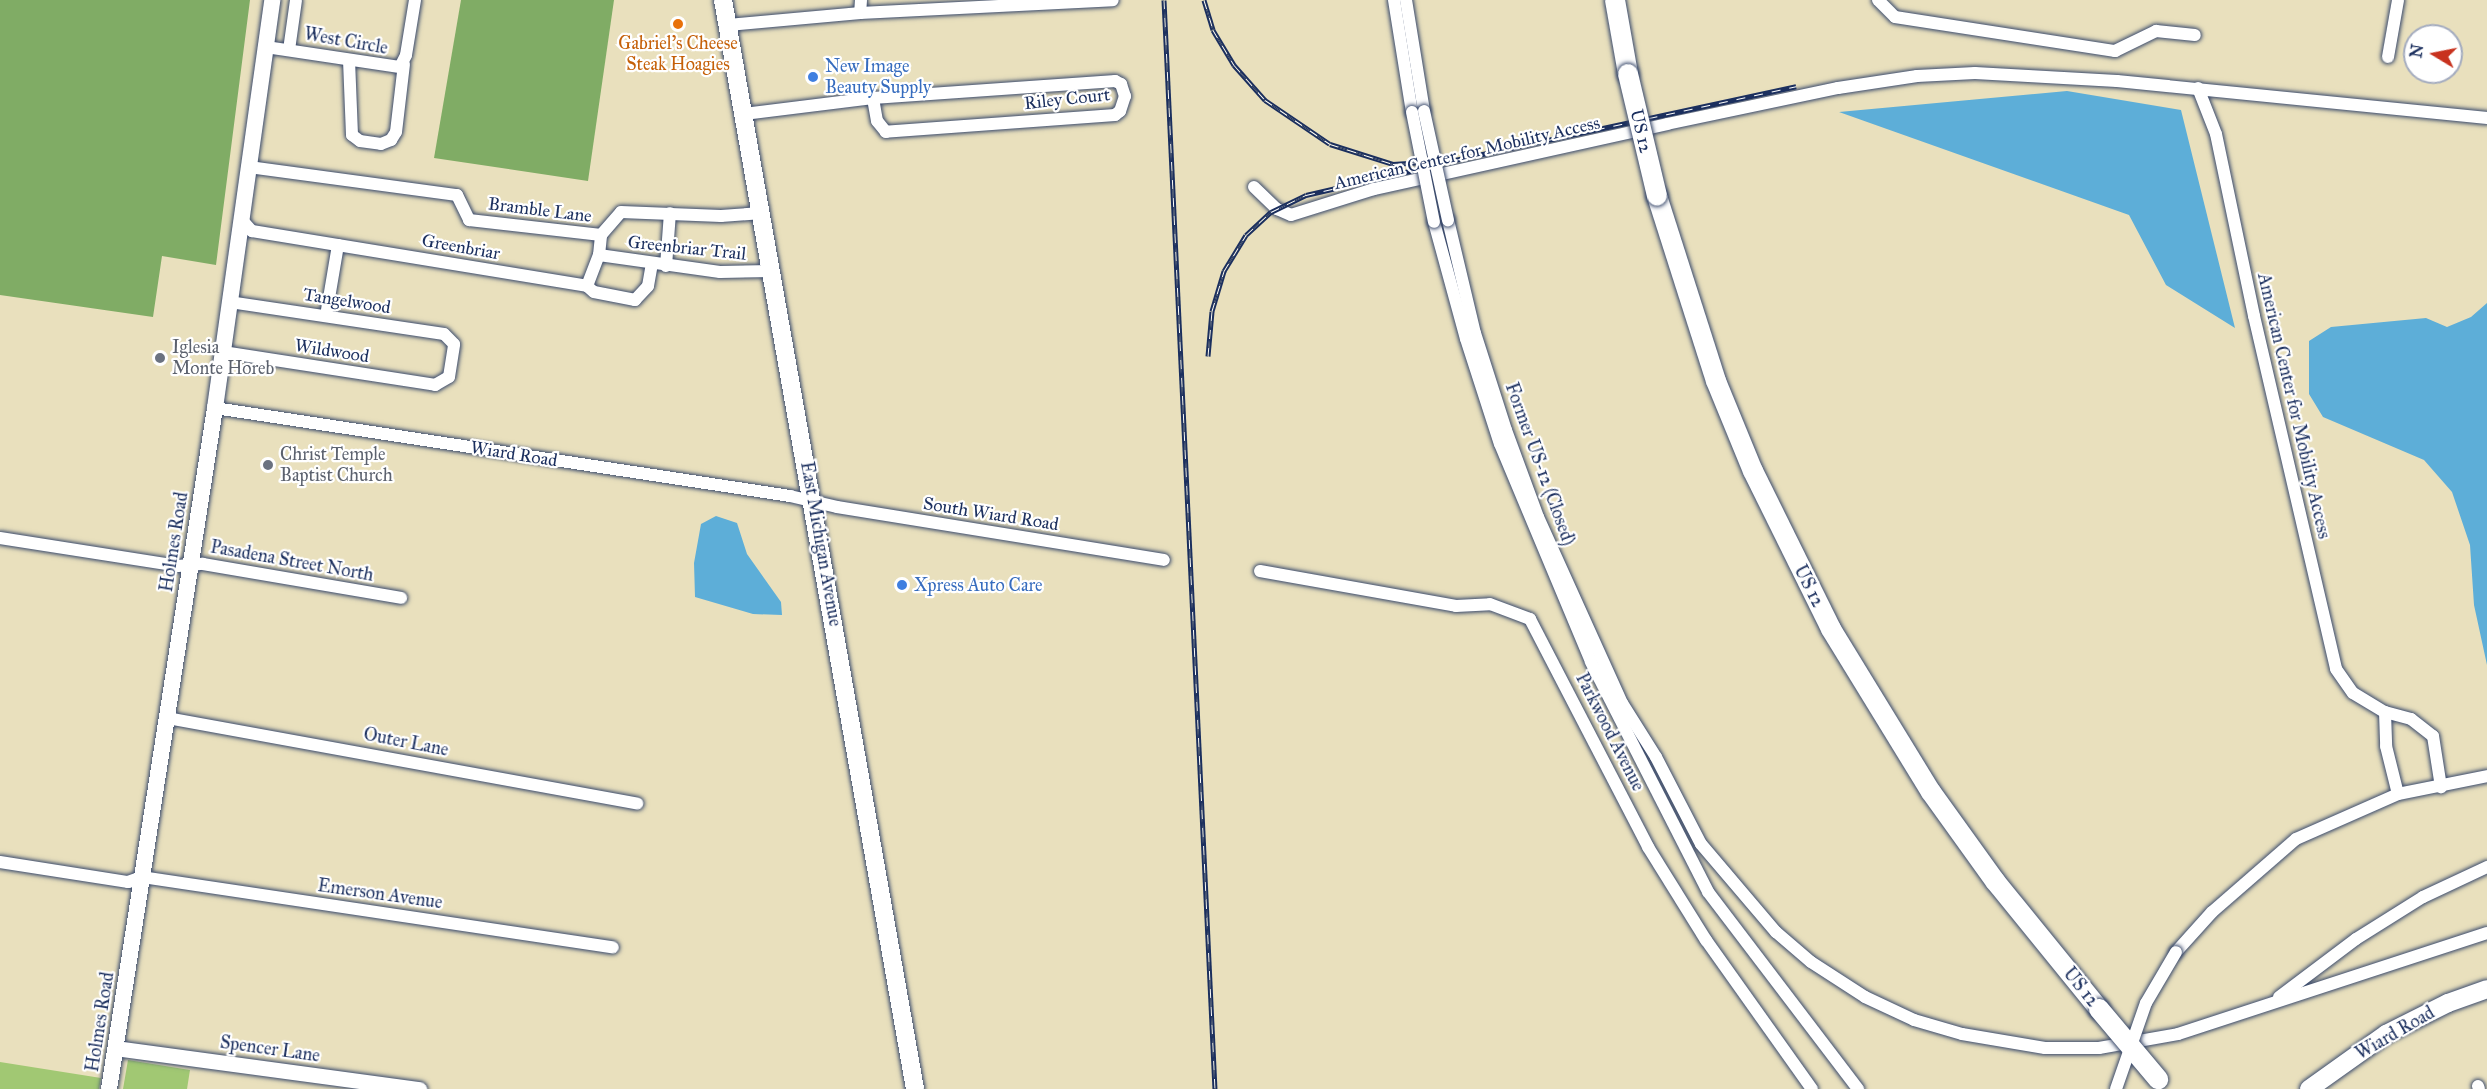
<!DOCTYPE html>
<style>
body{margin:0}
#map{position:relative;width:2487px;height:1089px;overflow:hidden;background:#e9e0bd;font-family:"IM FELL Great Primer",serif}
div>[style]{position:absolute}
.green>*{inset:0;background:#a1c873}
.forest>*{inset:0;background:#80ac65}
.water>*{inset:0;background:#5daed8}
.roads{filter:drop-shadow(0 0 2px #3a4a6c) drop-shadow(0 0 2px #3a4a6c)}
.minor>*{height:12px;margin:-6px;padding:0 6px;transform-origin:6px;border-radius:6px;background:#fff}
.tertiary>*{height:15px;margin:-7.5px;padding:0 7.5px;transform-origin:7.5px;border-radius:7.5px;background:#fff}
.secondary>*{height:16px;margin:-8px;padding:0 8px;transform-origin:8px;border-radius:8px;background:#fff}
.primary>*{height:18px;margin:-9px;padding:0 9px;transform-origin:9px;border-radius:9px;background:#fff}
.trunk>*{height:20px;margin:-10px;padding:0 10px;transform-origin:10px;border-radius:10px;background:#fff}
.rail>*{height:5px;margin-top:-2.5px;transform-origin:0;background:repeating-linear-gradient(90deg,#fff 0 9px,#1b2f5e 0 18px);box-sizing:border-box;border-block:2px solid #1b2f5e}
.bridges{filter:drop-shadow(0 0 2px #3a4a6c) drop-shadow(0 0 2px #3a4a6c)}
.minor-bridge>*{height:12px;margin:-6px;padding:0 6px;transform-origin:6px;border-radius:6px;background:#fff}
.trunk-bridge>*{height:20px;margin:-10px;padding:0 10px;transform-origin:10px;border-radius:10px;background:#fff}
.dots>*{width:16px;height:16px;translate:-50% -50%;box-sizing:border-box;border:3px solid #fff;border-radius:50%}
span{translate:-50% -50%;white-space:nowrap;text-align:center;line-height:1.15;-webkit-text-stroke:4.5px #fff;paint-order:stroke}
.street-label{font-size:18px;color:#1b2f5e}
.food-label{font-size:18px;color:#c56008}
.shop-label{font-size:18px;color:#366cbe}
.left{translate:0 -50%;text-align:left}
.worship-label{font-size:18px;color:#5b616d}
.north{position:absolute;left:2403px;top:24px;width:60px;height:60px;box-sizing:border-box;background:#fff;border:2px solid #a4acbf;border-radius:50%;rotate:280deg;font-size:16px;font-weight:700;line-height:24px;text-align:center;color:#1b2f5e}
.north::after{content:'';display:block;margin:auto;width:21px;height:27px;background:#c8321e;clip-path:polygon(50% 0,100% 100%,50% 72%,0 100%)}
</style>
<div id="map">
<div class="green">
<div style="clip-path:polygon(128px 1060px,190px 1070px,187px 1089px,123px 1089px)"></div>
<div style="clip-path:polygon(0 1062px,101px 1078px,99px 1089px,0 1089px)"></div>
</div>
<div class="forest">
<div style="clip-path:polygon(0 0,250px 0,216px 265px,162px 256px,153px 317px,0 295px)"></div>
<div style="clip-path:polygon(461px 0,614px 0,588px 181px,434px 158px)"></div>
</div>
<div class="water">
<div style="clip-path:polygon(2067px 91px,2181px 110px,2235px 328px,2166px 285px,2129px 215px,1839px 112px)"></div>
<div style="clip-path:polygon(2487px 303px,2487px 665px,2474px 605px,2470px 545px,2452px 492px,2424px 460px,2323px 417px,2309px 394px,2309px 341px,2331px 327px,2426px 318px,2447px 327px,2471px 317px)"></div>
<div style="clip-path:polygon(716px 516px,737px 523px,747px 554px,781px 602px,782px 615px,753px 614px,695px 597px,694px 563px,701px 524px)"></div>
</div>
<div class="roads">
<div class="minor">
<div style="left:861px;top:0;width:13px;rotate:94deg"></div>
<div style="left:860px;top:13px;width:253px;rotate:-2.9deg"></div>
<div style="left:1394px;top:0;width:113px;rotate:80.9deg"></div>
<div style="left:1406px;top:0;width:112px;rotate:80.8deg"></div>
<div style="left:1878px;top:0;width:24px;rotate:45deg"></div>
<div style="left:1895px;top:17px;width:223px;rotate:8.8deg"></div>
<div style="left:2115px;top:51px;width:46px;rotate:-26deg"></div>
<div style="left:2156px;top:31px;width:39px;rotate:6deg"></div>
<div style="left:728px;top:25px;width:133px;rotate:-5.2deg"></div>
<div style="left:266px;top:47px;width:135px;rotate:8.5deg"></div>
<div style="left:400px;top:67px;width:13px;rotate:-63deg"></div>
<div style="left:406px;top:55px;width:56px;rotate:-80.7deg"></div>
<div style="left:289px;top:50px;width:50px;rotate:-82deg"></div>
<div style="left:2388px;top:57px;width:58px;rotate:-80deg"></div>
<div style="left:349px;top:60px;width:75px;rotate:87.7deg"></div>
<div style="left:352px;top:135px;width:10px;rotate:37deg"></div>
<div style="left:360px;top:141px;width:21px;rotate:8deg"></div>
<div style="left:381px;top:144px;width:11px;rotate:-22deg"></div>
<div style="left:391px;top:140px;width:9px;rotate:-58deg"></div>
<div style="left:396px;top:132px;width:68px;rotate:-83.3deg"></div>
<div style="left:2198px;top:88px;width:49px;rotate:68.6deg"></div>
<div style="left:2216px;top:134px;width:186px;rotate:78.2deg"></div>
<div style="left:2254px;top:316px;width:362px;rotate:76.9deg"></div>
<div style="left:2336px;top:669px;width:29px;rotate:55deg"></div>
<div style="left:2353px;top:693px;width:37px;rotate:31deg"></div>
<div style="left:2385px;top:712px;width:34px;rotate:88deg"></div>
<div style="left:2386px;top:746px;width:49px;rotate:76deg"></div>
<div style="left:744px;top:114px;width:130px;rotate:-7.1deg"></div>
<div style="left:873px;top:98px;width:243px;rotate:-4deg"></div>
<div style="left:1115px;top:81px;width:7px;rotate:27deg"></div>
<div style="left:1121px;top:84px;width:13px;rotate:72deg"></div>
<div style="left:1125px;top:96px;width:16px;rotate:108deg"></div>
<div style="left:1120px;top:111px;width:6px;rotate:141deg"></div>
<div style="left:1115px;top:115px;width:230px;rotate:175.8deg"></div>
<div style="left:886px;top:132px;width:14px;rotate:-129deg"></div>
<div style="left:877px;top:121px;width:23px;rotate:-100deg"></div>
<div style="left:249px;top:167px;width:210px;rotate:7.7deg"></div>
<div style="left:457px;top:195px;width:28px;rotate:64deg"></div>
<div style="left:469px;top:220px;width:133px;rotate:6.5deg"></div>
<div style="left:601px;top:235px;width:30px;rotate:-49deg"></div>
<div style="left:621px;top:212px;width:100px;rotate:2.3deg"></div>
<div style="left:721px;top:216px;width:41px;rotate:-4.2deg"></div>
<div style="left:1254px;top:187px;width:32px;rotate:44deg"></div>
<div style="left:1277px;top:209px;width:15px;rotate:23deg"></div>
<div style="left:1291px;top:215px;width:87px;rotate:-17.4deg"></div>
<div style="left:1374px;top:189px;width:300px;rotate:-12.5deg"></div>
<div style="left:1667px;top:124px;width:175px;rotate:-11.9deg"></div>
<div style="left:1838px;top:88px;width:80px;rotate:-8.6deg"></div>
<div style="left:1917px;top:76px;width:58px;rotate:-3deg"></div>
<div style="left:1975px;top:73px;width:142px;rotate:3.2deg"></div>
<div style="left:2117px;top:81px;width:372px;rotate:5.7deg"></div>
<div style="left:242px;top:220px;width:15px;rotate:48deg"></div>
<div style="left:252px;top:231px;width:339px;rotate:9.3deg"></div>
<div style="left:587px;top:286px;width:9px;rotate:41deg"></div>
<div style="left:594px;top:292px;width:42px;rotate:11deg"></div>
<div style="left:635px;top:300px;width:19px;rotate:-47deg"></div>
<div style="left:648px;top:286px;width:23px;rotate:-80deg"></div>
<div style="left:1448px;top:220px;width:116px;rotate:76.6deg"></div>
<div style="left:1475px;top:333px;width:102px;rotate:72.3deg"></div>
<div style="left:1506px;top:430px;width:93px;rotate:69.8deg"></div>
<div style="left:1538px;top:517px;width:204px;rotate:65.7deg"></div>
<div style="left:1622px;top:703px;width:64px;rotate:57.8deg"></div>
<div style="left:1656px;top:757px;width:98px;rotate:62.7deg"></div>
<div style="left:1701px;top:844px;width:116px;rotate:49.6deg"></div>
<div style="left:1776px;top:932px;width:46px;rotate:40.6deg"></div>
<div style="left:1811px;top:962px;width:64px;rotate:32.9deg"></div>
<div style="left:1865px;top:997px;width:54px;rotate:25.1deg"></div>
<div style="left:1914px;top:1020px;width:50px;rotate:16.3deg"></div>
<div style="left:1962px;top:1034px;width:84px;rotate:9.6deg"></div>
<div style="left:2045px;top:1048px;width:54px"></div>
<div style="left:2099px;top:1048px;width:80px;rotate:-10deg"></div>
<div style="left:2178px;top:1034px;width:325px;rotate:-18.1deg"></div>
<div style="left:1434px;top:222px;width:121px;rotate:74.7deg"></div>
<div style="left:1466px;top:339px;width:110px;rotate:72.1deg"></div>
<div style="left:1500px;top:444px;width:236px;rotate:67.3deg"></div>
<div style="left:1591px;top:662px;width:258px;rotate:63deg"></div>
<div style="left:1708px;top:892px;width:248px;rotate:52.7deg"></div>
<div style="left:599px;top:255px;width:122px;rotate:8deg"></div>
<div style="left:720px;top:272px;width:52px;rotate:-1.1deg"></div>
<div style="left:666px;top:266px;width:53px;rotate:-85.7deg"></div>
<div style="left:587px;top:286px;width:33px;rotate:-69deg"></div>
<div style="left:599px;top:255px;width:20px;rotate:-84deg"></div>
<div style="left:326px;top:316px;width:72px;rotate:-80.4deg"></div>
<div style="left:223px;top:352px;width:215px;rotate:8.8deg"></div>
<div style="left:435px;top:385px;width:16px;rotate:-30deg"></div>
<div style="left:449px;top:377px;width:33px;rotate:-81deg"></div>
<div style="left:454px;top:344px;width:14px;rotate:-135deg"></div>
<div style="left:444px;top:334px;width:216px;rotate:-171.5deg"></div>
<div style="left:215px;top:408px;width:582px;rotate:8.7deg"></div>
<div style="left:790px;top:496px;width:48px;rotate:13.2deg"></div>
<div style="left:837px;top:507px;width:331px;rotate:9.2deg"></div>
<div style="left:0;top:538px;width:180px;rotate:8.9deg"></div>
<div style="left:178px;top:566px;width:25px;rotate:-5deg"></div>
<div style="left:203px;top:564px;width:201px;rotate:9.7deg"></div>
<div style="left:1260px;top:571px;width:199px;rotate:10.1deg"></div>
<div style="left:1456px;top:606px;width:34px;rotate:-3deg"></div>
<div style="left:1490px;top:604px;width:43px;rotate:20.6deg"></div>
<div style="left:1530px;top:619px;width:257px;rotate:62.6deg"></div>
<div style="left:1648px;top:847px;width:110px;rotate:58.1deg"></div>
<div style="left:1706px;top:940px;width:183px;rotate:54.6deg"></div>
<div style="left:2385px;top:712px;width:27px;rotate:15deg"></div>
<div style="left:2411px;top:719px;width:28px;rotate:38deg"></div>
<div style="left:2433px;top:736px;width:52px;rotate:81.1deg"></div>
<div style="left:167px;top:718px;width:478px;rotate:10.3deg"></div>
<div style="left:0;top:862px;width:130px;rotate:8.9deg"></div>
<div style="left:128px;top:882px;width:15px;rotate:-20deg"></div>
<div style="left:142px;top:877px;width:476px;rotate:8.5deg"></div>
<div style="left:2176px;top:952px;width:54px;rotate:-48deg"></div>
<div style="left:2212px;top:912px;width:111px;rotate:-41deg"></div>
<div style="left:2296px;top:839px;width:111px;rotate:-23.8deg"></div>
<div style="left:2398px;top:794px;width:91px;rotate:-11.4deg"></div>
<div style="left:2279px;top:997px;width:96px;rotate:-37deg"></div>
<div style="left:2356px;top:939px;width:79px;rotate:-32.1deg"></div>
<div style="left:2423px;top:897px;width:71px;rotate:-25.1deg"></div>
<div style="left:2478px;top:1086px;width:3px;rotate:72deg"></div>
</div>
<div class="tertiary">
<div style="left:115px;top:1048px;width:307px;rotate:7.7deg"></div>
</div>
<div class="secondary">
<div style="left:109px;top:1089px;width:689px;rotate:-81.15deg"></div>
<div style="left:215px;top:408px;width:412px;rotate:-82deg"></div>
</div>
<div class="primary">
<div style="left:723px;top:0;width:1106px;rotate:80deg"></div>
<div style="left:2309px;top:1089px;width:95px;rotate:-35.5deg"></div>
<div style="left:2386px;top:1034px;width:69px;rotate:-26.6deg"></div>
<div style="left:2448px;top:1003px;width:41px;rotate:-19.7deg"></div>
</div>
<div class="trunk">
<div style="left:1615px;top:0;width:75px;rotate:80deg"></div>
<div style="left:1657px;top:196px;width:194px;rotate:72.3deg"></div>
<div style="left:1716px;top:381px;width:97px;rotate:67.7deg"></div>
<div style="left:1753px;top:471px;width:176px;rotate:63.7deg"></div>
<div style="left:1831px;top:629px;width:191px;rotate:58.5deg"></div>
<div style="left:1931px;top:792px;width:110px;rotate:54.3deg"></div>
<div style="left:1995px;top:881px;width:165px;rotate:50.9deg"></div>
</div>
</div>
<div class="rail">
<div style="left:1164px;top:0;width:1090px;rotate:87.32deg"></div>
<div style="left:1204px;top:0;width:31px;rotate:73deg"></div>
<div style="left:1213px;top:30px;width:41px;rotate:59deg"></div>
<div style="left:1234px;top:65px;width:47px;rotate:48.5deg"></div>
<div style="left:1265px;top:100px;width:78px;rotate:34.1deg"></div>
<div style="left:1330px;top:144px;width:66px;rotate:17.6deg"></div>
<div style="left:1393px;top:164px;width:62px;rotate:-3.7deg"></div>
<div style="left:1455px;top:160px;width:349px;rotate:-12.2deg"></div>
<div style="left:1208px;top:356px;width:45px;rotate:-84.9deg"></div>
<div style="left:1212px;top:311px;width:42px;rotate:-73.3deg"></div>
<div style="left:1224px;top:271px;width:42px;rotate:-58.6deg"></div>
<div style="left:1246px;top:235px;width:34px;rotate:-43deg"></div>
<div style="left:1271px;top:212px;width:39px;rotate:-26deg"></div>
<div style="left:1306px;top:195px;width:111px;rotate:-13deg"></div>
</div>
<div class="bridges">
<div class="minor-bridge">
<div style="left:1424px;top:111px;width:112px;rotate:77.6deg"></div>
<div style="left:1412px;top:112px;width:112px;rotate:78.7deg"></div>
<div style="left:2116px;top:1089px;width:91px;rotate:-70.8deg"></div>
<div style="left:2146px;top:1003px;width:59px;rotate:-59.5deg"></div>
</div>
<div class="trunk-bridge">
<div style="left:1628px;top:74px;width:125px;rotate:76.6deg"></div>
<div style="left:2099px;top:1009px;width:92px;rotate:49.9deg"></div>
</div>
</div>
<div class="dots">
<div style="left:678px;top:24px;background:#e8710a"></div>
<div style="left:813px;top:77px;background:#3f7fe0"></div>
<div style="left:160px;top:358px;background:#6b7280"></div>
<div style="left:268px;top:465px;background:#6b7280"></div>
<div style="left:902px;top:585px;background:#3f7fe0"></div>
</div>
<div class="street-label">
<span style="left:346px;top:41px;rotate:10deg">West Circle</span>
<span style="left:1067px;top:99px;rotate:-6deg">Riley Court</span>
<span style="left:1641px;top:131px;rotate:77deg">US 12</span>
<span style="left:1467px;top:153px;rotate:-13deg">American Center for Mobility Access</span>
<span style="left:540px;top:210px;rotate:7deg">Bramble Lane</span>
<span style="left:461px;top:247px;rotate:10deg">Greenbriar</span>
<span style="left:687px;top:248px;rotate:6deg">Greenbriar Trail</span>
<span style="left:347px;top:301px;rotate:9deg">Tangelwood</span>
<span style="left:332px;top:351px;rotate:9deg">Wildwood</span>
<span style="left:2294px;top:406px;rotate:77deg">American Center for Mobility Access</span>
<span style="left:514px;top:454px;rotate:9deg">Wiard Road</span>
<span style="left:1540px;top:464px;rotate:70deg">Former US-12 (Closed)</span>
<span style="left:991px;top:514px;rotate:9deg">South Wiard Road</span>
<span style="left:174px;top:542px;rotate:-81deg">Holmes Road</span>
<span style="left:821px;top:544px;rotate:80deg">East Michigan Avenue</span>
<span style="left:292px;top:561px;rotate:10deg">Pasadena Street North</span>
<span style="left:1809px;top:586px;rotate:63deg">US 12</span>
<span style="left:1610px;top:732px;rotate:63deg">Parkwood Avenue</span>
<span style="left:406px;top:742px;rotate:11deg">Outer Lane</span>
<span style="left:380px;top:894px;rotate:8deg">Emerson Avenue</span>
<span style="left:2081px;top:987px;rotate:51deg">US 12</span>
<span style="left:100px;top:1022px;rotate:-81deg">Holmes Road</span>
<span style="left:2395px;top:1033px;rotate:-30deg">Wiard Road</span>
<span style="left:270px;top:1049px;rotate:8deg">Spencer Lane</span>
</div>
<div class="food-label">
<span style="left:678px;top:54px">Gabriel's Cheese<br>Steak Hoagies</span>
</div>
<div class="shop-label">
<span class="left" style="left:825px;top:77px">New Image<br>Beauty Supply</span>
<span class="left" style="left:914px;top:585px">Xpress Auto Care</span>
</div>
<div class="worship-label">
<span class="left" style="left:172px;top:358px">Iglesia<br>Monte Horeb</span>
<span class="left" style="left:280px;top:465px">Christ Temple<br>Baptist Church</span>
</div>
<div class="north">N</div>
</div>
